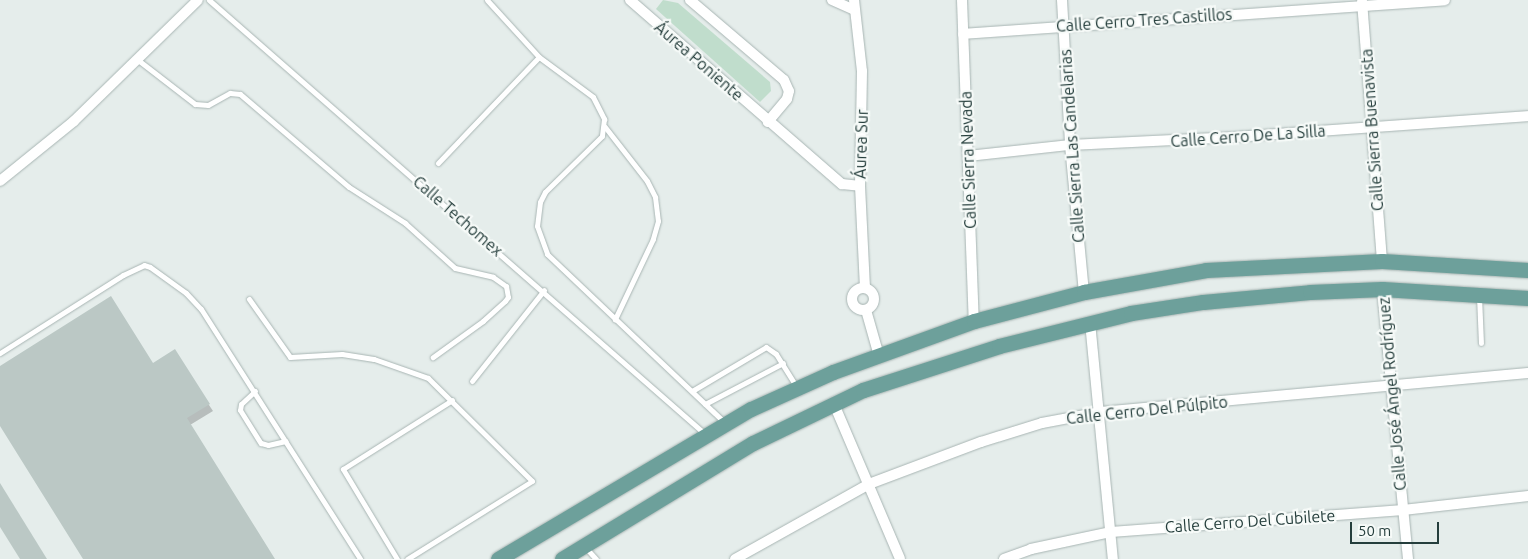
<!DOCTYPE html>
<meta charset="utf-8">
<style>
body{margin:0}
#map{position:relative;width:1528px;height:559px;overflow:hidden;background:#e5edeb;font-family:Ubuntu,sans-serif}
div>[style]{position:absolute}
.green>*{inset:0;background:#c0ddcc}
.shadow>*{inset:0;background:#0003}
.building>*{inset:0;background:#bbc8c5}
.roads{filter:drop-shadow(0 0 1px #a8b5b3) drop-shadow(0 0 1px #a8b5b3)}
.lane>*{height:5px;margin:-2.5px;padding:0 2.5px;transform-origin:2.5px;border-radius:2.5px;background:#fff}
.street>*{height:10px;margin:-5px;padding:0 5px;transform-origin:5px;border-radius:5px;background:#fff}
.street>.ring{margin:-5px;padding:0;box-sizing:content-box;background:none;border:10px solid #fff;border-radius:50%}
.primary>*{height:15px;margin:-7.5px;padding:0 7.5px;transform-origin:7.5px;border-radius:7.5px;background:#6da09b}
span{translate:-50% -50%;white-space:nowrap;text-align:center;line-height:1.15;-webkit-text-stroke:4.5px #f6faf8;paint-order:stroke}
.street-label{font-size:16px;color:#253e3c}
.scale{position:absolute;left:1350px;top:522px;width:89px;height:22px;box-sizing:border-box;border:2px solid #253e3c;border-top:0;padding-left:6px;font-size:15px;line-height:18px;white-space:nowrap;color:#253e3c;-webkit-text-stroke:4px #f6faf8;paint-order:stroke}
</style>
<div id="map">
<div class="green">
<div style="clip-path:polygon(663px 0,678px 3px,770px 82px,771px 91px,760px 102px,656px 9px)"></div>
</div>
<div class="shadow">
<div style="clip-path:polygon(153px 365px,209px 405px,213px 411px,190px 425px,273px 559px,84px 559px,0 424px,0 368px)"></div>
</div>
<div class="building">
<div style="clip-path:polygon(111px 296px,153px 363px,175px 349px,210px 404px,187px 418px,275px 559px,83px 559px,0 426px,0 366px)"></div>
<div style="clip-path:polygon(0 483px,47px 559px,20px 559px,0 527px)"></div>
</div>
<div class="roads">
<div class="lane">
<div style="left:209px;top:0;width:659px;rotate:41.19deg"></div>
<div style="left:487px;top:0;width:77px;rotate:47.6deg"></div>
<div style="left:539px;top:57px;width:67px;rotate:36.5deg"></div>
<div style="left:593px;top:97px;width:25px;rotate:63deg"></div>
<div style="left:604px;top:119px;width:17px;rotate:97deg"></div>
<div style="left:602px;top:136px;width:80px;rotate:135.5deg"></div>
<div style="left:545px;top:192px;width:11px;rotate:117deg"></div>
<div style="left:540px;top:202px;width:24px;rotate:97deg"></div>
<div style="left:537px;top:226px;width:30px;rotate:70deg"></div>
<div style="left:547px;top:254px;width:245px;rotate:43.5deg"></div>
<div style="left:138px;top:60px;width:72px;rotate:37.7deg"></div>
<div style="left:195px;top:104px;width:13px;rotate:4deg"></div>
<div style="left:208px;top:105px;width:25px;rotate:-29deg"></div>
<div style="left:230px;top:93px;width:10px;rotate:6deg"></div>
<div style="left:240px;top:94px;width:143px;rotate:40.5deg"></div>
<div style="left:349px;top:187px;width:67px;rotate:32.7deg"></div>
<div style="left:405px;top:223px;width:67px;rotate:42deg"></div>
<div style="left:455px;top:268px;width:39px;rotate:13deg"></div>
<div style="left:493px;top:277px;width:16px;rotate:35deg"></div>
<div style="left:506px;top:286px;width:11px;rotate:80deg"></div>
<div style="left:508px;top:297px;width:5px;rotate:127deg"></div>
<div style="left:505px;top:301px;width:30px;rotate:138deg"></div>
<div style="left:483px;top:321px;width:62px;rotate:144.2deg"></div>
<div style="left:605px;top:127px;width:68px;rotate:52.1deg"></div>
<div style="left:647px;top:181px;width:18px;rotate:63deg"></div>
<div style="left:655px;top:197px;width:24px;rotate:83deg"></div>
<div style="left:658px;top:221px;width:19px;rotate:106deg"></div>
<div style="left:653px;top:239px;width:89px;rotate:115.4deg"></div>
<div style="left:438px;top:163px;width:146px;rotate:-46.4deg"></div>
<div style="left:1479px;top:296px;width:47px;rotate:87.6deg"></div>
<div style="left:249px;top:299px;width:71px;rotate:54.7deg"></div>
<div style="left:290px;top:357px;width:52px;rotate:-3.3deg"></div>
<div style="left:342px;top:354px;width:32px;rotate:9deg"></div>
<div style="left:374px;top:359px;width:57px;rotate:19.4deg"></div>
<div style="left:428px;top:378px;width:146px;rotate:44.7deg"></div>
<div style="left:532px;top:481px;width:147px;rotate:148deg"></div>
<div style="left:0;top:353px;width:146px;rotate:-32.4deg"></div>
<div style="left:123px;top:275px;width:23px;rotate:-25deg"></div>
<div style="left:144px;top:265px;width:6px;rotate:18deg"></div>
<div style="left:150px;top:267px;width:44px;rotate:35.8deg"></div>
<div style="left:186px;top:293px;width:22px;rotate:47deg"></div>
<div style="left:201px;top:309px;width:296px;rotate:57.5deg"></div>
<div style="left:472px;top:381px;width:116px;rotate:-51.6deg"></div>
<div style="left:255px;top:391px;width:19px;rotate:137deg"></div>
<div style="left:241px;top:404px;width:6px;rotate:99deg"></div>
<div style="left:240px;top:410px;width:39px;rotate:58deg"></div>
<div style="left:261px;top:443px;width:7px;rotate:16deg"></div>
<div style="left:268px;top:445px;width:18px;rotate:-13deg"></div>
<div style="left:692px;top:391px;width:86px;rotate:-30.7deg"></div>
<div style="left:766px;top:347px;width:12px;rotate:35deg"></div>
<div style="left:776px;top:354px;width:38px;rotate:58deg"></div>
<div style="left:705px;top:404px;width:88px;rotate:-27.7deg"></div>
<div style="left:586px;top:548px;width:15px;rotate:48deg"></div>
<div style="left:397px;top:559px;width:105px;rotate:-121deg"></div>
<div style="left:343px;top:469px;width:129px;rotate:-32.3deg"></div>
</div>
<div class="street">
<div style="left:630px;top:0;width:281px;rotate:41deg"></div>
<div style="left:842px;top:184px;width:18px;rotate:6deg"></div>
<div style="left:690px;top:0;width:123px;rotate:40.4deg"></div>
<div style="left:784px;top:80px;width:12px;rotate:66deg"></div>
<div style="left:789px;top:91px;width:8px;rotate:104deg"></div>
<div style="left:787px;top:99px;width:30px;rotate:130deg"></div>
<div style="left:832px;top:0;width:24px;rotate:24deg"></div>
<div style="left:854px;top:0;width:71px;rotate:83.6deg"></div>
<div style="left:862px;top:71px;width:115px;rotate:91deg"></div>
<div style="left:860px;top:186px;width:102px;rotate:87.2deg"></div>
<div style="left:962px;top:0;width:321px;rotate:87.9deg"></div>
<div style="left:1062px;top:0;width:145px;rotate:86.8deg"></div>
<div style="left:1070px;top:145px;width:148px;rotate:84.6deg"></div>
<div style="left:1362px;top:1px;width:261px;rotate:85.6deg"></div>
<div style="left:963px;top:34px;width:483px;rotate:-4deg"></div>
<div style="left:968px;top:156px;width:103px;rotate:-6.2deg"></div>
<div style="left:1070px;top:145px;width:166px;rotate:-2.8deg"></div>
<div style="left:1236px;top:137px;width:293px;rotate:-4.1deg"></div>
<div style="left:0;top:181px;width:95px;rotate:-39deg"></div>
<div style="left:74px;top:121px;width:173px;rotate:-44.3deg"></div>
<div class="ring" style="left:852px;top:288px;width:12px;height:12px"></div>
<div style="left:1382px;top:289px;width:271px;rotate:84.5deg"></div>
<div style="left:866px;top:310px;width:48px;rotate:74.2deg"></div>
<div style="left:1090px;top:322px;width:238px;rotate:84.5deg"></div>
<div style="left:834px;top:404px;width:168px;rotate:66.9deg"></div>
<div style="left:735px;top:559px;width:154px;rotate:-29.2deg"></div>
<div style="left:869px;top:484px;width:120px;rotate:-20.6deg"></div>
<div style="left:981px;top:442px;width:64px;rotate:-17.3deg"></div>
<div style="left:1042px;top:423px;width:59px;rotate:-10.7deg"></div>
<div style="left:1100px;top:412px;width:430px;rotate:-5.2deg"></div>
<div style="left:1004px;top:559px;width:29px;rotate:-20deg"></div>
<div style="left:1031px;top:549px;width:82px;rotate:-12deg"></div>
<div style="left:1111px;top:532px;width:293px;rotate:-4.3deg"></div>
<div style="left:1403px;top:510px;width:126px;rotate:-6.4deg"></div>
</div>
<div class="primary">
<div style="left:498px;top:559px;width:294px;rotate:-30.7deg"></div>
<div style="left:751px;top:409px;width:90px;rotate:-24.3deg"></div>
<div style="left:833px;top:372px;width:150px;rotate:-19.9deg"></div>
<div style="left:974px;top:321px;width:114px;rotate:-14.8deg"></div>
<div style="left:1084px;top:292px;width:124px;rotate:-10.2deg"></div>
<div style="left:1206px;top:270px;width:176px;rotate:-2.9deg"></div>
<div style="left:1382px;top:261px;width:146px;rotate:3.5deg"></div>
<div style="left:562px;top:559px;width:223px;rotate:-31.3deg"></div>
<div style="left:753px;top:443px;width:122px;rotate:-25.7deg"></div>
<div style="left:863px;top:390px;width:143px;rotate:-17.9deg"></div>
<div style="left:999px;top:346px;width:136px;rotate:-14deg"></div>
<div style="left:1131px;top:313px;width:73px;rotate:-8.7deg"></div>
<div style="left:1203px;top:302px;width:107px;rotate:-5.3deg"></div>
<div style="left:1310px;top:292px;width:72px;rotate:-2.4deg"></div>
<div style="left:1382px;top:289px;width:146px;rotate:3.5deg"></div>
</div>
</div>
<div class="street-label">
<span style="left:1144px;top:20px;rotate:-4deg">Calle Cerro Tres Castillos</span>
<span style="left:699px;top:61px;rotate:41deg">Áurea Poniente</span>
<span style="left:1372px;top:130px;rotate:-94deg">Calle Sierra Buenavista</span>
<span style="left:1248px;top:136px;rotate:-4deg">Calle Cerro De La Silla</span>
<span style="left:861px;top:144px;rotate:-88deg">Áurea Sur</span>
<span style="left:1072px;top:146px;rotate:-94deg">Calle Sierra Las Candelarias</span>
<span style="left:968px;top:160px;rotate:-92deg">Calle Sierra Nevada</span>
<span style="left:458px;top:216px;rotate:41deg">Calle Techomex</span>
<span style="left:1392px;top:394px;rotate:-95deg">Calle José Ángel Rodríguez</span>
<span style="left:1147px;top:410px;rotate:-6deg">Calle Cerro Del Púlpito</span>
<span style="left:1250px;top:521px;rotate:-4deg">Calle Cerro Del Cubilete</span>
</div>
<div class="scale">50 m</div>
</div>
